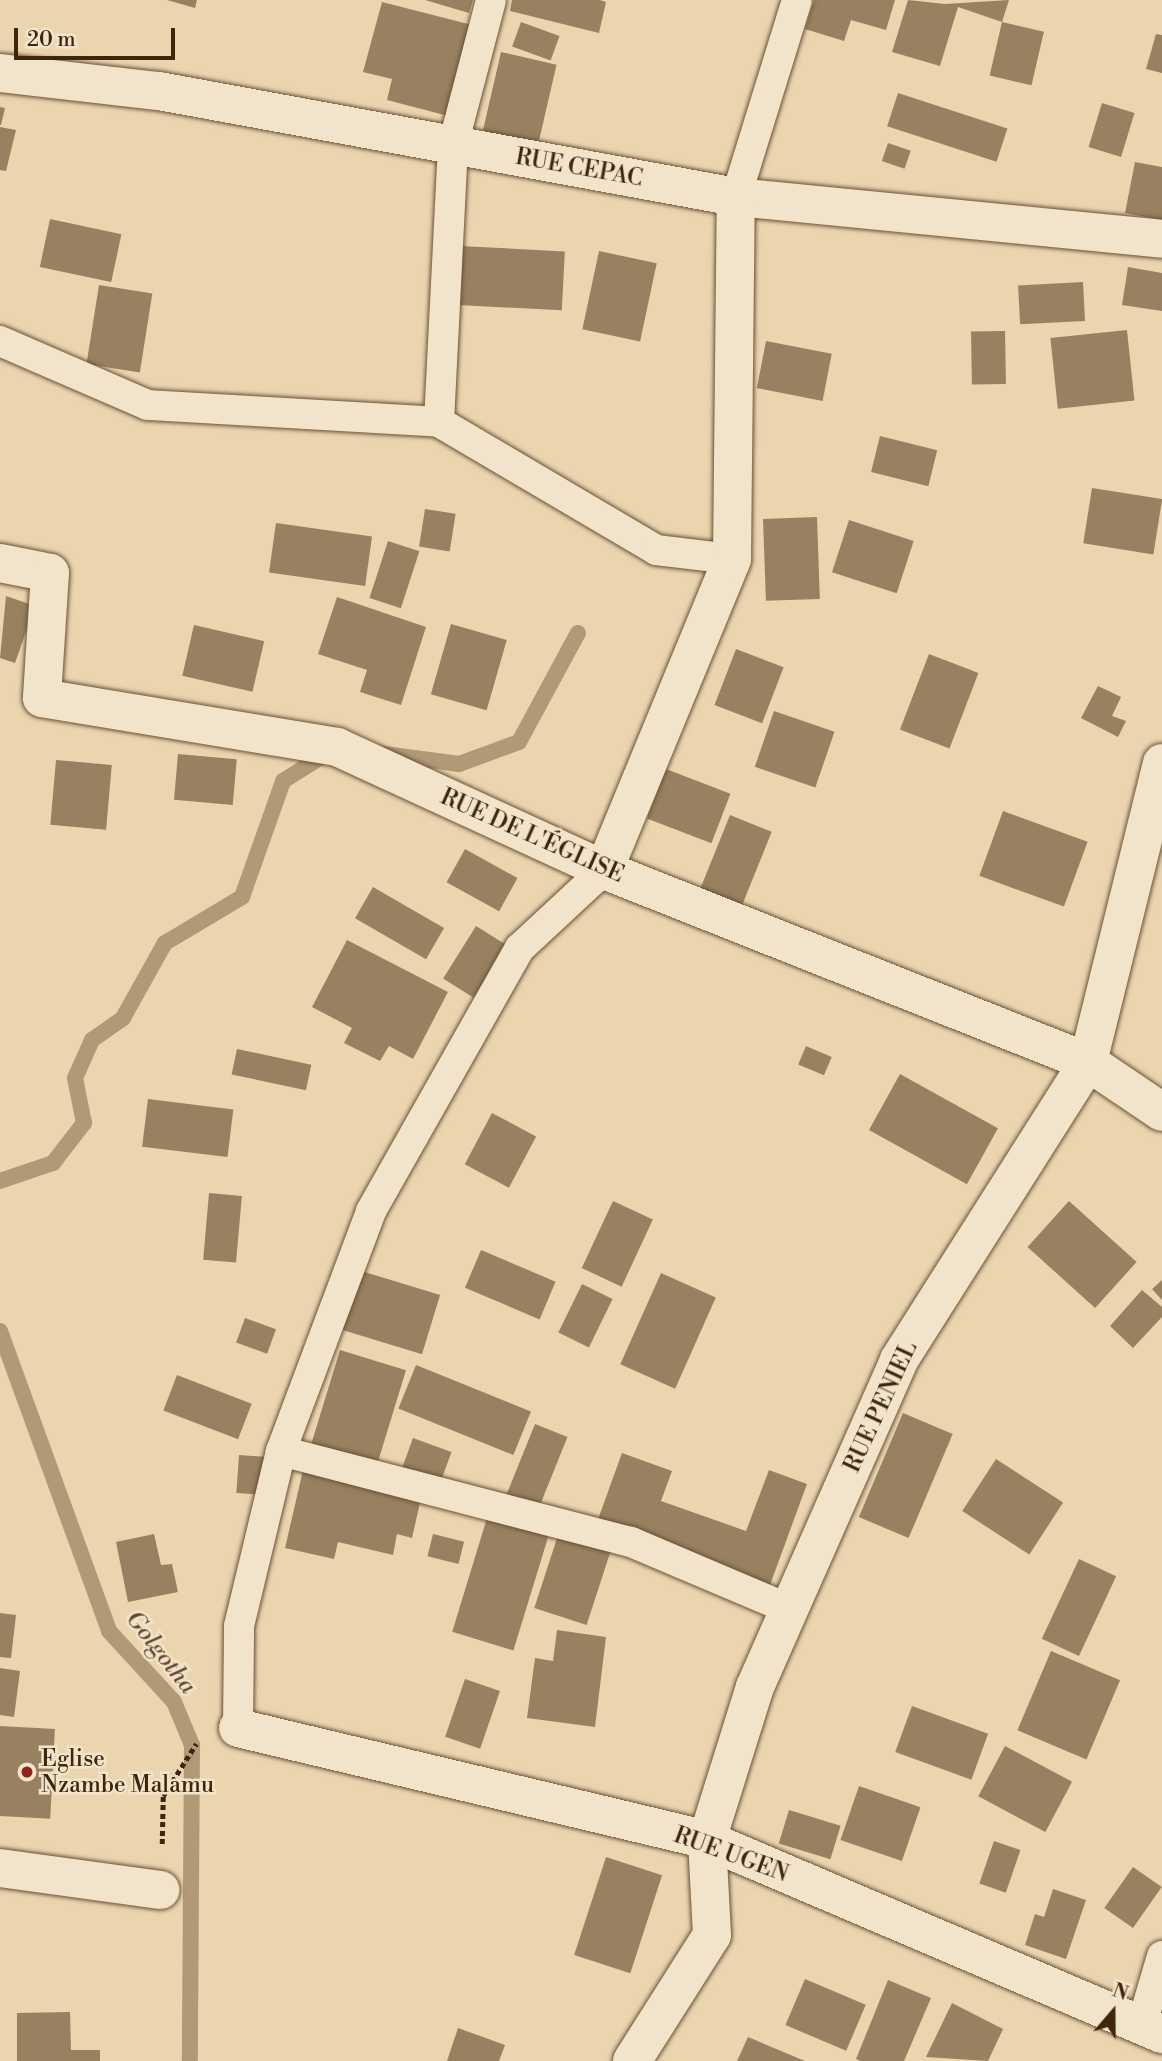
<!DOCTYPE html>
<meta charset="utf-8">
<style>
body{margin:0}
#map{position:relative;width:1162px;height:2061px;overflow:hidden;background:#ebd5af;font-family:"Libre Bodoni",serif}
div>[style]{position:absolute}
.stream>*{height:16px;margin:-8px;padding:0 8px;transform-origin:8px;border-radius:8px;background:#b19978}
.building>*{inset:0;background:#988161;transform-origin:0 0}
.path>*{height:4.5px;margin-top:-2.25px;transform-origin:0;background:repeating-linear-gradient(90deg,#3f250c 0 5px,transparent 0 8.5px)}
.roads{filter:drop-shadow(0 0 2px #6a5135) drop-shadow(0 0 2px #6a5135)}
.service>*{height:30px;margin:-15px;padding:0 15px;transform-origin:15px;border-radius:15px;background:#f2e4cb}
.minor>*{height:38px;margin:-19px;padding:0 19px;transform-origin:19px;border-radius:19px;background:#f2e4cb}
.dots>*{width:19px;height:19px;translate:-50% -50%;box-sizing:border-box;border:4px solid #f2e4cb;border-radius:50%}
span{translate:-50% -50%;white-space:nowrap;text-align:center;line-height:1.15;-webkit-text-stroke:5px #f2e4cb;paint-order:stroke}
.street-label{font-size:23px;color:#3f250c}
.poi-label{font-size:23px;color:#3f250c}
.left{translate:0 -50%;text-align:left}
.water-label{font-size:24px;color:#61482c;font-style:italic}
.north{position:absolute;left:1078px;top:1977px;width:70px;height:70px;-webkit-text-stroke:5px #f2e4cb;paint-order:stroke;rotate:20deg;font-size:19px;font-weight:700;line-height:28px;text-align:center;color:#3f250c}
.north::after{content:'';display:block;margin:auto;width:24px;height:32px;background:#3f250c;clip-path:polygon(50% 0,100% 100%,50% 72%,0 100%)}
.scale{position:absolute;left:14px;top:28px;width:161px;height:32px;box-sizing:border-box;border:4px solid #3f250c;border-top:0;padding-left:9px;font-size:21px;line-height:24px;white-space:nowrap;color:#3f250c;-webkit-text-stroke:5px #f2e4cb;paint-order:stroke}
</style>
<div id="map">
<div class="stream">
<div style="left:384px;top:754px;width:76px;rotate:7.6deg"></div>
<div style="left:459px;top:764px;width:64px;rotate:-20.1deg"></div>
<div style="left:519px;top:742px;width:124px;rotate:-61.6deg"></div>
<div style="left:0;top:1181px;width:56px;rotate:-18.8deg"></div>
<div style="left:53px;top:1163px;width:51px;rotate:-52.2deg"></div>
<div style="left:84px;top:1123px;width:46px;rotate:-101.3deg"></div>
<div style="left:75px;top:1078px;width:42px;rotate:-65.9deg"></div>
<div style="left:92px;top:1040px;width:38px;rotate:-35deg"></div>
<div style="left:123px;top:1018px;width:86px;rotate:-60.8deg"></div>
<div style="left:165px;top:943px;width:90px;rotate:-30.9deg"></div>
<div style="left:242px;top:897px;width:123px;rotate:-70.5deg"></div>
<div style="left:283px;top:781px;width:54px;rotate:-32.2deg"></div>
<div style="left:0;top:1331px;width:319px;rotate:70deg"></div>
<div style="left:109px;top:1631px;width:96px;rotate:47.5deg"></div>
<div style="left:174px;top:1702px;width:47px;rotate:67.3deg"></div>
<div style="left:192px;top:1745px;width:316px;rotate:90.4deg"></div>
</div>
<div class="building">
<div style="clip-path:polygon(167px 0,197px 0,195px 8px)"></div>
<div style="clip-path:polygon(425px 0,473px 0,469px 13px)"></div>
<div style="clip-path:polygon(512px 0,600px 0,606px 2px,599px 33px,510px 11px)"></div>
<div style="clip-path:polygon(814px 0,895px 0,886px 30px,851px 20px,844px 41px,805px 29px)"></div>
<div style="clip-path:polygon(908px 0,945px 4px,1009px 0,1002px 22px,958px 7px,940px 66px,892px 52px)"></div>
<div style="clip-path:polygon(382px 2px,476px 26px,452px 117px,387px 100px,392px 79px,363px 72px)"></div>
<div style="left:521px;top:22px;width:41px;height:26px;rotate:20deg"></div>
<div style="left:1002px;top:22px;width:43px;height:55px;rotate:13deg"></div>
<div style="clip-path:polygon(1156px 34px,1162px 35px,1162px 73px,1146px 69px)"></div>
<div style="left:501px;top:52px;width:57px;height:90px;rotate:13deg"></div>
<div style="left:898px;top:93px;width:115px;height:35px;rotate:18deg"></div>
<div style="left:1102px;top:103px;width:34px;height:46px;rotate:17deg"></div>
<div style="clip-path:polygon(0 107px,5px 108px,1px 125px,0 125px)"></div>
<div style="clip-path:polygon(0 127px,16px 130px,6px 171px,0 170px)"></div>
<div style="left:888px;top:143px;width:24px;height:19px;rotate:19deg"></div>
<div style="clip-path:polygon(1135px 162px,1162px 167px,1162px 220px,1125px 213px)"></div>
<div style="left:50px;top:219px;width:73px;height:49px;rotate:12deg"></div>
<div style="left:461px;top:246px;width:104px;height:59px;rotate:3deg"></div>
<div style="left:599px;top:251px;width:59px;height:80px;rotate:12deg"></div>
<div style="clip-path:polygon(1128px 267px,1162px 273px,1162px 311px,1122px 305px)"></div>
<div style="left:1083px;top:282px;width:39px;height:65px;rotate:87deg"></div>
<div style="left:99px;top:285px;width:54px;height:80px;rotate:9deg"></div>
<div style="left:1127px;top:330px;width:71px;height:77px;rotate:84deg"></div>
<div style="left:1005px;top:331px;width:53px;height:34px;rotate:89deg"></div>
<div style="left:766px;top:341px;width:67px;height:48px;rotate:11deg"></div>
<div style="left:880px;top:436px;width:59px;height:37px;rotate:14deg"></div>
<div style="left:1092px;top:488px;width:71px;height:56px;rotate:9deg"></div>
<div style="left:425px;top:509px;width:31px;height:38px;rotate:9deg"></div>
<div style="left:817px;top:517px;width:82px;height:54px;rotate:88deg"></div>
<div style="left:849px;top:520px;width:68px;height:55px;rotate:18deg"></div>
<div style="left:276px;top:523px;width:97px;height:50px;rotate:8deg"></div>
<div style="left:388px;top:541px;width:33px;height:60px;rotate:18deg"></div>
<div style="clip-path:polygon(6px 596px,35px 606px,15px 663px,0 658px)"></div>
<div style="clip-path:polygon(337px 597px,426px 627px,401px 705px,360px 692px,367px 670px,318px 654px)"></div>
<div style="left:451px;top:624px;width:58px;height:73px;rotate:16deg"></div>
<div style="left:194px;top:625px;width:72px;height:52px;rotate:13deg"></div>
<div style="left:736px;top:649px;width:51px;height:60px;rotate:21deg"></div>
<div style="left:929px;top:654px;width:53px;height:81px;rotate:21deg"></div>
<div style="clip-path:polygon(1098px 686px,1121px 697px,1112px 716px,1126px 721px,1118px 737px,1081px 718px)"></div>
<div style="left:774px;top:711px;width:64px;height:59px;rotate:19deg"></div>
<div style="left:178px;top:754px;width:59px;height:46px;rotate:5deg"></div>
<div style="left:56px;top:760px;width:56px;height:65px;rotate:5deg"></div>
<div style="left:666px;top:769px;width:69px;height:53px;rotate:21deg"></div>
<div style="left:1003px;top:811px;width:90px;height:69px;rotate:20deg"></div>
<div style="left:730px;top:815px;width:45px;height:84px;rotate:22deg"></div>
<div style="left:465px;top:849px;width:60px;height:38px;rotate:29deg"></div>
<div style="left:373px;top:887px;width:82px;height:36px;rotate:30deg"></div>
<div style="left:476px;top:926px;width:36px;height:62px;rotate:32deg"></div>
<div style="clip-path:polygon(347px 940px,448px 992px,413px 1059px,389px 1046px,380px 1061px,344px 1043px,352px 1028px,312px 1007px)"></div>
<div style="left:806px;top:1046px;width:28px;height:20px;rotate:23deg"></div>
<div style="left:237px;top:1049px;width:76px;height:26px;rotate:12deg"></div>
<div style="left:900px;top:1074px;width:112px;height:64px;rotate:29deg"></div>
<div style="left:148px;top:1099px;width:86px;height:48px;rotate:7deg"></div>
<div style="left:492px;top:1113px;width:50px;height:58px;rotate:28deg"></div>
<div style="left:209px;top:1193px;width:33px;height:67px;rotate:5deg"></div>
<div style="left:613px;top:1201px;width:44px;height:74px;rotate:25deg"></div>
<div style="left:1069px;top:1201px;width:91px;height:62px;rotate:42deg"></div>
<div style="left:481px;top:1250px;width:81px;height:41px;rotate:23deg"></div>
<div style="left:355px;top:1269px;width:89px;height:62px;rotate:17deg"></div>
<div style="left:661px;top:1273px;width:60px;height:100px;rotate:24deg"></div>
<div style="clip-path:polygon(1162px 1280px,1162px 1300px,1152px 1289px)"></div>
<div style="left:582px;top:1284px;width:34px;height:54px;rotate:26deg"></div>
<div style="clip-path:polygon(1142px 1290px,1162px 1307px,1162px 1317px,1133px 1348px,1110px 1326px)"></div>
<div style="left:245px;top:1318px;width:33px;height:26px;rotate:20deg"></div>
<div style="left:340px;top:1350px;width:69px;height:105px;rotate:17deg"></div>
<div style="left:416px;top:1365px;width:124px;height:47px;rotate:22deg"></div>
<div style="left:177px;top:1375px;width:80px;height:38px;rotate:21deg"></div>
<div style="left:903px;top:1413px;width:54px;height:113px;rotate:23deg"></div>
<div style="left:535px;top:1424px;width:35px;height:75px;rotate:22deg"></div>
<div style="left:413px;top:1438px;width:41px;height:36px;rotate:20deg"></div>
<div style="clip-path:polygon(622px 1453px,672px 1471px,661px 1501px,746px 1531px,769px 1470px,807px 1484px,770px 1585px,597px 1522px)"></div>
<div style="left:239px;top:1455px;width:30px;height:38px;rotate:4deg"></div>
<div style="left:996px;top:1459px;width:80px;height:62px;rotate:33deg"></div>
<div style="clip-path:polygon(304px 1466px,422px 1494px,412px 1538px,397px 1534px,393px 1555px,338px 1542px,334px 1559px,285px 1548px)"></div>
<div style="left:487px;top:1518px;width:64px;height:119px;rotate:17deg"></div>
<div style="left:559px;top:1532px;width:55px;height:80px;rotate:18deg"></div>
<div style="clip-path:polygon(154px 1534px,161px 1565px,172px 1564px,178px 1592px,128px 1602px,116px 1542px)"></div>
<div style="left:433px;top:1534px;width:32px;height:23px;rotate:14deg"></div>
<div style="left:1079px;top:1559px;width:41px;height:88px;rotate:25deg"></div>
<div style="clip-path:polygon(0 1613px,16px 1615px,11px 1658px,0 1657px)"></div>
<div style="clip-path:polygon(557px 1630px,606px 1637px,595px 1727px,527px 1718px,535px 1658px,553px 1661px)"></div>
<div style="left:1051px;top:1651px;width:75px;height:86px;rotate:23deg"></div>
<div style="clip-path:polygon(0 1668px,20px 1671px,14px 1717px,0 1715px)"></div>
<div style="left:465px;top:1679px;width:37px;height:61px;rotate:19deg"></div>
<div style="left:912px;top:1706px;width:81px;height:49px;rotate:20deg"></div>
<div style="left:0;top:1726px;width:55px;height:90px;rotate:3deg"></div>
<div style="left:1005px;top:1746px;width:76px;height:57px;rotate:28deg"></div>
<div style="left:859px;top:1786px;width:65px;height:57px;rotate:19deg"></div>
<div style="left:789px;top:1810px;width:54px;height:35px;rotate:17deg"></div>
<div style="left:994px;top:1841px;width:28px;height:45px;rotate:19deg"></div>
<div style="left:606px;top:1857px;width:59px;height:103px;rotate:18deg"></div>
<div style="left:1133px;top:1867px;width:35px;height:50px;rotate:35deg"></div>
<div style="clip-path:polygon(1053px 1889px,1086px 1900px,1066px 1959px,1025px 1945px,1035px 1914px,1044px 1917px)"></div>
<div style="left:805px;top:1979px;width:66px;height:50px;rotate:23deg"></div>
<div style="clip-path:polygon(888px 1980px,931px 1998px,904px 2061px,860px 2061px,856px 2059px)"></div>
<div style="clip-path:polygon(952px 2003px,1003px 2029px,988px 2061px,926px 2057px)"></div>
<div style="clip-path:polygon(70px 2012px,71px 2050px,100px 2050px,100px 2061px,17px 2061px,17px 2013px)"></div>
<div style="clip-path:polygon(458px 2028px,505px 2045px,499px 2061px,447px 2061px)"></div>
<div style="clip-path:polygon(748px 2037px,805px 2061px,737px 2061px)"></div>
</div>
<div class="path">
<div style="left:162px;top:1844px;width:48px;rotate:-88.8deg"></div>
<div style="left:163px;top:1796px;width:62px;rotate:-57.6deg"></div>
</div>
<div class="roads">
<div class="service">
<div style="left:736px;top:197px;width:206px;rotate:-72.8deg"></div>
<div style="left:0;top:341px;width:161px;rotate:23.4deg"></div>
<div style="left:148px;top:405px;width:291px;rotate:3.3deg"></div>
<div style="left:439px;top:422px;width:252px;rotate:30.5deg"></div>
<div style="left:656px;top:550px;width:77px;rotate:6.8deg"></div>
<div style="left:439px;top:422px;width:277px;rotate:-87.1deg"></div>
<div style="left:453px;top:145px;width:150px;rotate:-75.3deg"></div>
<div style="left:281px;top:1451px;width:362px;rotate:14.6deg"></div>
<div style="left:631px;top:1542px;width:172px;rotate:23deg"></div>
<div style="left:238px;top:1728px;width:102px;rotate:-89.4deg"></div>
<div style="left:239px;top:1626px;width:180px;rotate:-76.5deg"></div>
<div style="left:281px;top:1451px;width:256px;rotate:-69.4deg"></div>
<div style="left:371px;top:1211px;width:302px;rotate:-60.5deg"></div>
<div style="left:520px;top:948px;width:115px;rotate:-42.9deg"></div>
<div style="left:1142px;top:2024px;width:71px;rotate:-73.6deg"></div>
</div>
<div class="minor">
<div style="left:0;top:73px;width:160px;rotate:6.5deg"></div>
<div style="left:159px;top:91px;width:587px;rotate:10.41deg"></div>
<div style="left:736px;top:197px;width:428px;rotate:5.6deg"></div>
<div style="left:0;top:563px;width:51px;rotate:11.3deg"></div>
<div style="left:50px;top:573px;width:125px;rotate:93.7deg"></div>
<div style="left:42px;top:698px;width:299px;rotate:9.4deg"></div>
<div style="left:337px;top:747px;width:294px;rotate:24.7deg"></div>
<div style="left:604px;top:870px;width:521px;rotate:21.64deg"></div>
<div style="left:1088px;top:1062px;width:89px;rotate:34deg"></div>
<div style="left:604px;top:870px;width:336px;rotate:-67.6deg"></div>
<div style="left:732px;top:559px;width:362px;rotate:-89.4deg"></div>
<div style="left:238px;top:1728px;width:482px;rotate:13.4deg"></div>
<div style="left:707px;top:1840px;width:495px;rotate:23.1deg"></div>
<div style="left:0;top:1868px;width:162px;rotate:7.8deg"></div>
<div style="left:632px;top:2061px;width:149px;rotate:-57.6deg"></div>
<div style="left:712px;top:1935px;width:95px;rotate:-93deg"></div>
<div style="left:707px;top:1840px;width:160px;rotate:-72.6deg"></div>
<div style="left:755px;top:1687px;width:357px;rotate:-66.2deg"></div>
<div style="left:899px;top:1360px;width:353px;rotate:-57.6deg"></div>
<div style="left:1088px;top:1062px;width:308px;rotate:-76.1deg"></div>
</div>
</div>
<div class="dots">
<div style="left:27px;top:1772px;background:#8f2418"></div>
</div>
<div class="street-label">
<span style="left:579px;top:168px;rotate:10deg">RUE CEPAC</span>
<span style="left:532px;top:836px;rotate:24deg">RUE DE L'ÉGLISE</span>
<span style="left:881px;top:1407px;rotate:-65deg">RUE PENIEL</span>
<span style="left:731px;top:1855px;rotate:20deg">RUE UGEN</span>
</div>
<div class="poi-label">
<span class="left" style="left:41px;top:1772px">Eglise<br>Nzambe Malamu</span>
</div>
<div class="water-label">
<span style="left:160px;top:1653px;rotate:52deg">Golgotha</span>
</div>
<div class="north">N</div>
<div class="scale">20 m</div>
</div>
